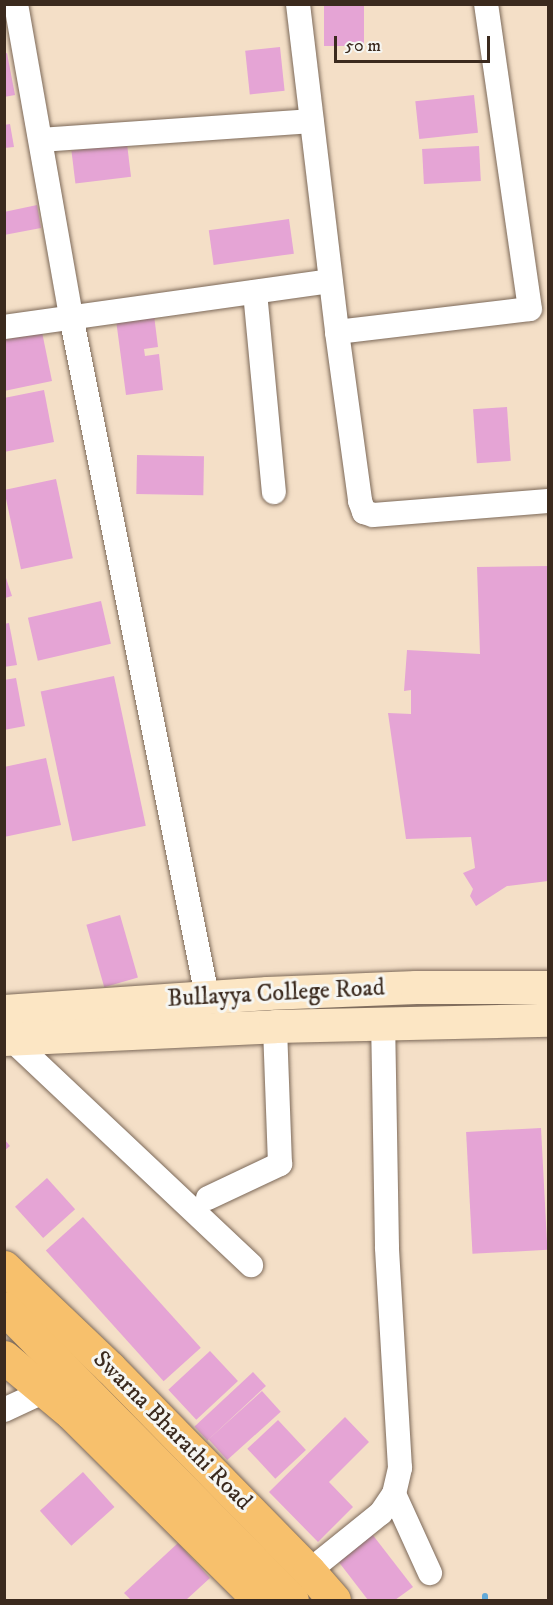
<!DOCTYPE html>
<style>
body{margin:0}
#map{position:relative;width:553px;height:1605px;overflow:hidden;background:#f4dfc7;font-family:"IM FELL DW Pica",serif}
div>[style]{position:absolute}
.stream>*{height:6px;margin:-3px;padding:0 3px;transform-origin:3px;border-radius:3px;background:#62a9d8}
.building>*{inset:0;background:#e5a4d5;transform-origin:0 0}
.roads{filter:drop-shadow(0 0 2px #7c6959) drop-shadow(0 0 2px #7c6959)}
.street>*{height:24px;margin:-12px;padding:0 12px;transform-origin:12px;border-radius:12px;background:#fff}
.secondary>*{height:33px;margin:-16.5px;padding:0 16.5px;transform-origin:16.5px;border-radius:16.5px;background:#fce6c4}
.primary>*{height:33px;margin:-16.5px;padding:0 16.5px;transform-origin:16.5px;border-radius:16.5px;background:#f7c06c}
span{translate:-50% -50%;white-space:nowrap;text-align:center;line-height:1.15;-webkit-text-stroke:6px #f6f6f2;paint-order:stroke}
.street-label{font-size:24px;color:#3b2a1e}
.frame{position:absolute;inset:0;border:6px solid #3b2a1e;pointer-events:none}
.scale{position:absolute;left:334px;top:36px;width:156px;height:27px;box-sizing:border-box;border:3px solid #3b2a1e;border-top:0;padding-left:8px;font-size:18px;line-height:21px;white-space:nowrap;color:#3b2a1e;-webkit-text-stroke:4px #f6f6f2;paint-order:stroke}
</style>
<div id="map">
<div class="stream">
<div style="left:485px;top:1600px;width:4px;rotate:-90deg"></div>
</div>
<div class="building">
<div style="left:324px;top:4px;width:40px;height:42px"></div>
<div style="left:280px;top:47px;width:44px;height:35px;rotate:84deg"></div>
<div style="clip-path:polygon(7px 53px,15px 95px,4px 97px,4px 54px)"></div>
<div style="left:474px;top:95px;width:38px;height:59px;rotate:84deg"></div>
<div style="clip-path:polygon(10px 124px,14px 147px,4px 148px,4px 125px)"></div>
<div style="left:127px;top:144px;width:33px;height:56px;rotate:83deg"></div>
<div style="left:479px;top:146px;width:35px;height:57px;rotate:87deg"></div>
<div style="clip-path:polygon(37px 205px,41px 228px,4px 235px,4px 212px)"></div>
<div style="left:289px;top:219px;width:35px;height:81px;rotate:82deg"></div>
<div style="clip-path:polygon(154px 315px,158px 347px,144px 349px,145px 356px,159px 354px,163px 390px,126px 395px,116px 320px)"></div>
<div style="clip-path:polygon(42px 332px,52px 381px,4px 391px,4px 340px)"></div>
<div style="clip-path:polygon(44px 390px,54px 442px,4px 452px,4px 398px)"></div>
<div style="left:507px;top:407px;width:54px;height:34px;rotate:86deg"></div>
<div style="left:137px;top:455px;width:67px;height:39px;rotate:1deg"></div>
<div style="left:56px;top:479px;width:81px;height:53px;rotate:78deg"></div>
<div style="clip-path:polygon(548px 566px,548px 881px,507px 886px,476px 906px,470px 896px,473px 889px,463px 873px,475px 868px,471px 837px,406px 839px,388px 713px,411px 714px,411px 690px,404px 691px,407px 650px,480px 654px,477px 567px)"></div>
<div style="clip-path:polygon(5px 575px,12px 596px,5px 598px)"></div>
<div style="left:101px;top:601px;width:44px;height:75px;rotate:77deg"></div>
<div style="clip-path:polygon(9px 623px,17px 665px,4px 667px,4px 624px)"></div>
<div style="left:114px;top:676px;width:153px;height:75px;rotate:78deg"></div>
<div style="clip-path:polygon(16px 678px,25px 726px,4px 730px,4px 680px)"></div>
<div style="clip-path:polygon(46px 758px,61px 825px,4px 837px,4px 767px)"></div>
<div style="left:120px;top:915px;width:65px;height:35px;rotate:74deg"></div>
<div style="left:541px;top:1128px;width:122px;height:75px;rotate:87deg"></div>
<div style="clip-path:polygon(4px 1139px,10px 1146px,4px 1151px)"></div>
<div style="left:47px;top:1178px;width:42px;height:43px;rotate:48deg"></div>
<div style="left:83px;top:1217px;width:176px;height:50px;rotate:48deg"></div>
<div style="left:210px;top:1351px;width:41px;height:57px;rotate:47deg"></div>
<div style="left:253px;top:1372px;width:19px;height:80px;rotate:47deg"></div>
<div style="left:262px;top:1391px;width:28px;height:72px;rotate:48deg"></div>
<div style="clip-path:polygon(345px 1417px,369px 1442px,329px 1482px,353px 1507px,318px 1542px,269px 1492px)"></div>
<div style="left:278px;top:1420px;width:41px;height:42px;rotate:47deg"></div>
<div style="left:83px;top:1472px;width:47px;height:58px;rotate:48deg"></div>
<div style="clip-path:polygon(372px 1534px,413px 1587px,395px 1600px,368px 1600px,338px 1561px)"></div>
<div style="clip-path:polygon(178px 1543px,210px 1578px,186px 1600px,131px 1600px,124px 1593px)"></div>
</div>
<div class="roads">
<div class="street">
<div style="left:16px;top:4px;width:317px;rotate:80deg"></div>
<div style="left:71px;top:316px;width:693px;rotate:78.69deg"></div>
<div style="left:298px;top:4px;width:330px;rotate:83.2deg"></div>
<div style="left:337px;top:332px;width:171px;rotate:82.2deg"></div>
<div style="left:360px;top:501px;width:12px;rotate:70deg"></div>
<div style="left:364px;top:512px;width:9px;rotate:18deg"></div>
<div style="left:373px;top:515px;width:176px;rotate:-4.6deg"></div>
<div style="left:41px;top:140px;width:271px;rotate:-4deg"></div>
<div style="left:255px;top:292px;width:201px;rotate:84.6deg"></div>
<div style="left:4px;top:327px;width:329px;rotate:-8deg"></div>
<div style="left:337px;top:332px;width:194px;rotate:-6.8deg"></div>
<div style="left:530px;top:309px;width:308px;rotate:-98.2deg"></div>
<div style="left:11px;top:1039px;width:330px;rotate:43.3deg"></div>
<div style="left:208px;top:1198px;width:80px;rotate:-25.3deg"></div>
<div style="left:280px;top:1164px;width:138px;rotate:-92.1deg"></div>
<div style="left:4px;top:1410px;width:43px;rotate:-24.8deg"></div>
<div style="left:394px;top:1494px;width:87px;rotate:65.5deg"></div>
<div style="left:309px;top:1571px;width:92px;rotate:-38.9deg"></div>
<div style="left:381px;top:1513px;width:23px;rotate:-56deg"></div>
<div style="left:394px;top:1494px;width:27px;rotate:-77deg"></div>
<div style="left:400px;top:1468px;width:221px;rotate:-93.4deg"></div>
<div style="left:387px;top:1247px;width:225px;rotate:-91deg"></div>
</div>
<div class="secondary">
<div style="left:4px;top:1011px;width:264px;rotate:-3.9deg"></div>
<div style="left:267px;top:993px;width:149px;rotate:-2.3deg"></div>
<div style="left:416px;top:987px;width:132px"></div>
<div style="left:4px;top:1039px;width:271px;rotate:-2.7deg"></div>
<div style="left:275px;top:1026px;width:273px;rotate:-1.3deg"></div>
</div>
<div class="primary">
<div style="left:4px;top:1267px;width:146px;rotate:43.6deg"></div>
<div style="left:110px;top:1368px;width:284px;rotate:45.6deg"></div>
<div style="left:309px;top:1571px;width:38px;rotate:49deg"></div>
<div style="left:4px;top:1308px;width:410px;rotate:45.4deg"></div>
<div style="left:4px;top:1357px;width:87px;rotate:39.9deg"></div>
<div style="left:71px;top:1413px;width:265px;rotate:44.8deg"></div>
</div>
</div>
<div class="street-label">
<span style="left:276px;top:994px;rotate:-3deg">Bullayya College Road</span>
<span style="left:172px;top:1431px;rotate:45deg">Swarna Bharathi Road</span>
</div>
<div class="frame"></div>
<div class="scale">50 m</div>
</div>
